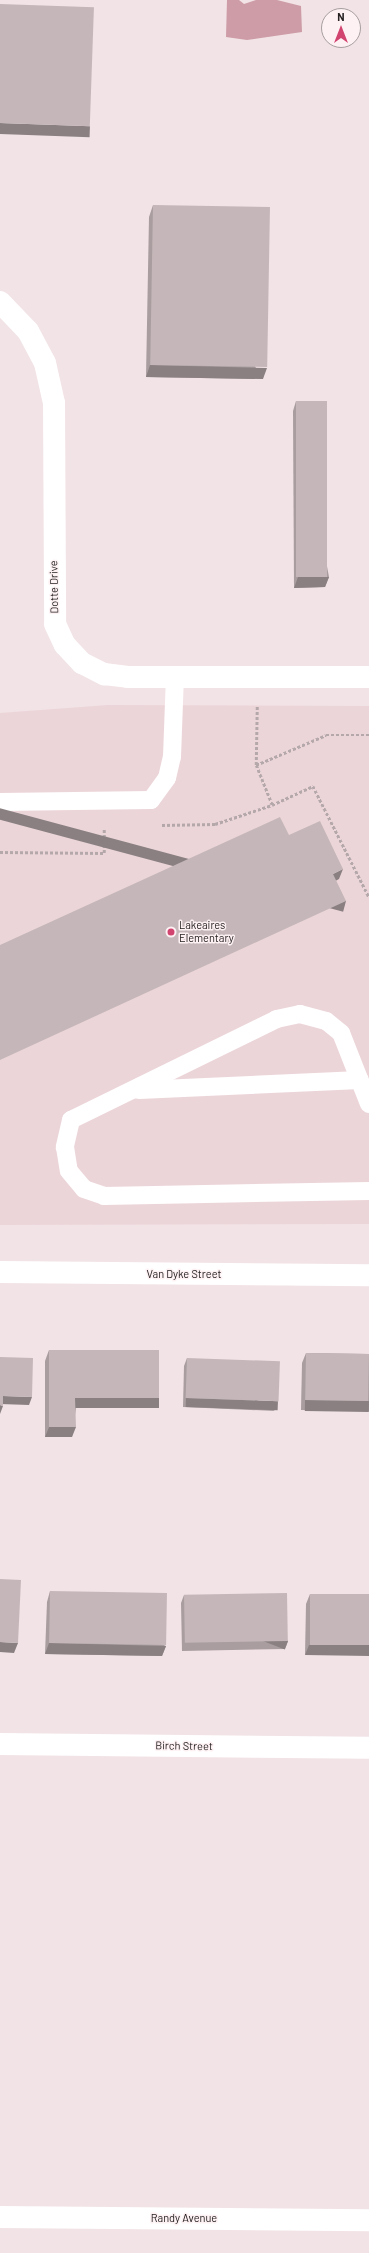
<!DOCTYPE html>
<style>
body{margin:0}
#map{position:relative;width:369px;height:2253px;overflow:hidden;background:#f2e3e6;font-family:Barlow,sans-serif}
div>[style]{position:absolute}
.built>*{inset:0;background:#ecd5d9}
.water>*{inset:0;background:#cd9ca6}
.path>*{height:2.5px;margin-top:-1.25px;transform-origin:0;background:repeating-linear-gradient(90deg,#b4a8ab 0 3px,transparent 0 5px)}
.lane>*{height:18px;margin:-9px;padding:0 9px;transform-origin:9px;border-radius:9px;background:#fff}
.street>*{height:22px;margin:-11px;padding:0 11px;transform-origin:11px;border-radius:11px;background:#fff}
.wall>*{inset:0;background:#a99d9f}
.shaded-wall>*{inset:0;background:#8a8082;transform-origin:0 0}
.building>*{inset:0;background:#c5b7b9;transform-origin:0 0}
.dots>*{width:11px;height:11px;translate:-50% -50%;box-sizing:border-box;border:2px solid #fdf1f3;border-radius:50%}
span{translate:-50% -50%;white-space:nowrap;text-align:center;line-height:1.15;-webkit-text-stroke:3px #fdf1f3;paint-order:stroke}
.street-label{font-size:11px;color:#262122}
.poi-label{font-size:11px;color:#262122}
.left{translate:0 -50%;text-align:left}
.north{position:absolute;left:321px;top:8px;width:40px;height:40px;box-sizing:border-box;background:#fdf1f3;border:1px solid #a79e9f;border-radius:50%;rotate:0deg;font-size:11px;font-weight:700;line-height:16px;text-align:center;color:#262122}
.north::after{content:'';display:block;margin:auto;width:14px;height:18px;background:#d24470;clip-path:polygon(50% 0,100% 100%,50% 72%,0 100%)}
</style>
<div id="map">
<div class="built">
<div style="clip-path:polygon(108px 705px,369px 706px,369px 1224px,0 1225px,0 713px)"></div>
</div>
<div class="water">
<div style="clip-path:polygon(227px 0,239px 0,244px 4px,256px 0,277px 0,301px 6px,302px 32px,247px 40px,226px 37px)"></div>
</div>
<div class="path">
<div style="left:256px;top:765px;width:60px;rotate:-89deg"></div>
<div style="left:272px;top:805px;width:43px;rotate:-111.8deg"></div>
<div style="left:256px;top:765px;width:76px;rotate:-23.2deg"></div>
<div style="left:326px;top:735px;width:43px"></div>
<div style="left:162px;top:825px;width:53px;rotate:-1.1deg"></div>
<div style="left:215px;top:824px;width:60px;rotate:-18.4deg"></div>
<div style="left:272px;top:805px;width:45px;rotate:-24.9deg"></div>
<div style="left:313px;top:786px;width:124px;rotate:63.2deg"></div>
<div style="left:0;top:852px;width:104px;rotate:0.6deg"></div>
<div style="left:104px;top:853px;width:25px;rotate:-90deg"></div>
</div>
<div class="lane">
<div style="left:0;top:802px;width:151px;rotate:-0.8deg"></div>
<div style="left:151px;top:800px;width:27px;rotate:-54deg"></div>
<div style="left:167px;top:778px;width:22px;rotate:-77deg"></div>
<div style="left:172px;top:757px;width:80px;rotate:-87.9deg"></div>
<div style="left:139px;top:1090px;width:221px;rotate:-2.6deg"></div>
<div style="left:369px;top:1104px;width:76px;rotate:-111.5deg"></div>
<div style="left:341px;top:1033px;width:19px;rotate:-141deg"></div>
<div style="left:326px;top:1021px;width:27px;rotate:-165deg"></div>
<div style="left:300px;top:1014px;width:24px;rotate:168deg"></div>
<div style="left:277px;top:1019px;width:229px;rotate:153.9deg"></div>
<div style="left:71px;top:1120px;width:28px;rotate:103deg"></div>
<div style="left:65px;top:1147px;width:24px;rotate:81deg"></div>
<div style="left:69px;top:1171px;width:23px;rotate:50deg"></div>
<div style="left:84px;top:1189px;width:21px;rotate:19deg"></div>
<div style="left:104px;top:1196px;width:265px;rotate:-1.1deg"></div>
</div>
<div class="street">
<div style="left:0;top:302px;width:40px;rotate:46deg"></div>
<div style="left:28px;top:331px;width:36px;rotate:62deg"></div>
<div style="left:45px;top:363px;width:41px;rotate:77.3deg"></div>
<div style="left:54px;top:403px;width:221px;rotate:89.7deg"></div>
<div style="left:55px;top:624px;width:23px;rotate:65deg"></div>
<div style="left:65px;top:645px;width:25px;rotate:47deg"></div>
<div style="left:82px;top:663px;width:25px;rotate:27deg"></div>
<div style="left:104px;top:674px;width:24px;rotate:7deg"></div>
<div style="left:128px;top:677px;width:241px"></div>
<div style="left:0;top:1272px;width:369px;rotate:0.5deg"></div>
<div style="left:0;top:1744px;width:369px;rotate:0.6deg"></div>
<div style="left:0;top:2217px;width:369px;rotate:0.5deg"></div>
</div>
<div class="wall">
<div style="clip-path:polygon(153px 205px,263px 379px,146px 377px,149px 217px)"></div>
<div style="clip-path:polygon(296px 401px,329px 577px,325px 587px,294px 588px,293px 411px)"></div>
<div style="clip-path:polygon(49px 1350px,159px 1398px,156px 1408px,76px 1408px,72px 1437px,45px 1437px,45px 1361px)"></div>
<div style="clip-path:polygon(306px 1353px,369px 1354px,369px 1411px,301px 1410px,302px 1363px)"></div>
<div style="clip-path:polygon(187px 1358px,275px 1411px,183px 1407px,184px 1366px)"></div>
<div style="clip-path:polygon(50px 1591px,166px 1646px,162px 1656px,45px 1654px,47px 1602px)"></div>
<div style="clip-path:polygon(310px 1594px,369px 1594px,305px 1655px,306px 1604px)"></div>
<div style="clip-path:polygon(184px 1595px,288px 1641px,285px 1649px,182px 1651px,181px 1603px)"></div>
</div>
<div class="shaded-wall">
<div style="left:0;top:123px;width:90px;height:11px;rotate:2deg"></div>
<div style="clip-path:polygon(150px 365px,267px 368px,263px 379px,146px 377px)"></div>
<div style="clip-path:polygon(298px 577px,329px 577px,325px 587px,294px 588px)"></div>
<div style="clip-path:polygon(343px 869px,339px 879px,330px 884px,333px 874px)"></div>
<div style="left:346px;top:901px;width:11px;height:381px;rotate:105deg"></div>
<div style="clip-path:polygon(3px 1396px,32px 1397px,29px 1405px,0 1404px)"></div>
<div style="left:75px;top:1398px;width:84px;height:10px"></div>
<div style="left:186px;top:1398px;width:92px;height:9px;rotate:2deg"></div>
<div style="left:305px;top:1400px;width:64px;height:11px;rotate:1deg"></div>
<div style="clip-path:polygon(0 1405px,3px 1406px,0 1414px)"></div>
<div style="clip-path:polygon(49px 1427px,76px 1427px,72px 1437px,45px 1437px)"></div>
<div style="left:288px;top:1641px;width:9px;height:103px;rotate:111deg"></div>
<div style="clip-path:polygon(0 1642px,18px 1643px,14px 1653px,0 1652px)"></div>
<div style="clip-path:polygon(49px 1643px,166px 1646px,162px 1656px,45px 1654px)"></div>
<div style="clip-path:polygon(309px 1645px,369px 1645px,369px 1656px,305px 1655px)"></div>
</div>
<div class="building">
<div style="left:0;top:4px;width:94px;height:119px;rotate:2deg"></div>
<div style="left:153px;top:205px;width:117px;height:160px;rotate:1deg"></div>
<div style="left:296px;top:401px;width:31px;height:176px"></div>
<div style="clip-path:polygon(280px 817px,289px 835px,320px 821px,343px 869px,333px 874px,346px 901px,0 1060px,0 945px)"></div>
<div style="clip-path:polygon(49px 1350px,159px 1350px,159px 1398px,75px 1398px,76px 1427px,49px 1427px)"></div>
<div style="left:306px;top:1353px;width:63px;height:47px;rotate:1deg"></div>
<div style="clip-path:polygon(0 1357px,33px 1358px,32px 1397px,3px 1396px,3px 1406px,0 1405px)"></div>
<div style="left:187px;top:1358px;width:93px;height:40px;rotate:2deg"></div>
<div style="clip-path:polygon(0 1579px,21px 1580px,18px 1643px,0 1642px)"></div>
<div style="left:50px;top:1591px;width:117px;height:52px;rotate:1deg"></div>
<div style="left:287px;top:1593px;width:48px;height:103px;rotate:89deg"></div>
<div style="left:310px;top:1594px;width:59px;height:51px"></div>
</div>
<div class="dots">
<div style="left:171px;top:932px;background:#d24470"></div>
</div>
<div class="street-label">
<span style="left:54px;top:587px;rotate:-91deg">Dotte Drive</span>
<span style="left:184px;top:1274px">Van Dyke Street</span>
<span style="left:184px;top:1746px;rotate:1deg">Birch Street</span>
<span style="left:184px;top:2218px">Randy Avenue</span>
</div>
<div class="poi-label">
<span class="left" style="left:179px;top:932px">Lakeaires<br>Elementary</span>
</div>
<div class="north">N</div>
</div>
